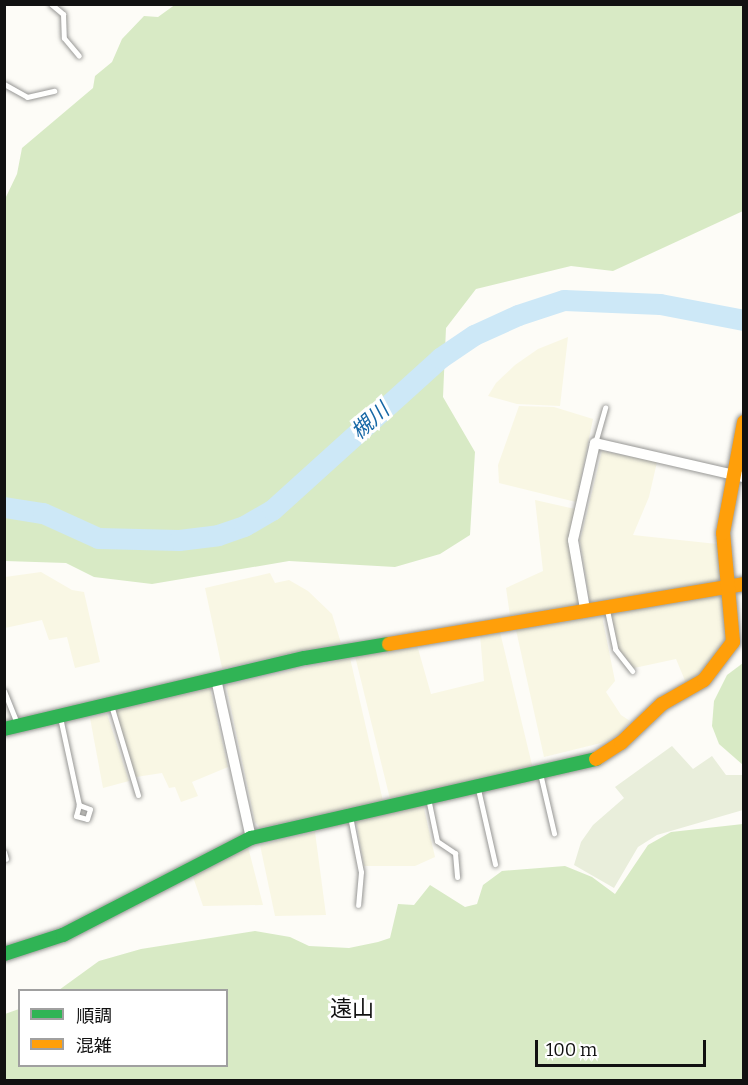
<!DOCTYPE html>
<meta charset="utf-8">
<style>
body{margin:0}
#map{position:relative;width:748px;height:1085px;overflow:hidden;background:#fdfcf7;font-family:Bitter,"Noto Sans JP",serif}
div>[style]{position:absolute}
.farmland>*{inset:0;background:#f9f7e4}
.forest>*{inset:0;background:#d8eac5}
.cemetery>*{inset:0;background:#e9eedb}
.river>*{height:21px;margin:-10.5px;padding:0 10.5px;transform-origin:10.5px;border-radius:10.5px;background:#cde8f7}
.roads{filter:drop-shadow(0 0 2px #979795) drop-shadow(0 0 2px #979795)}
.lane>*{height:5px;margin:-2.5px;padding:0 2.5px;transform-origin:2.5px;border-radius:2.5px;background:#fffffe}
.street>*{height:10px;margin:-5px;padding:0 5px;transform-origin:5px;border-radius:5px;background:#fffffe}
.fast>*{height:14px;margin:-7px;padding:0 7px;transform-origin:7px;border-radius:7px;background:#30b455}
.slow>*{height:14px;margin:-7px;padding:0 7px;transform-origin:7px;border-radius:7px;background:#ff9f0a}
span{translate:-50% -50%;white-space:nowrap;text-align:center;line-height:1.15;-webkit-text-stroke:6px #fff;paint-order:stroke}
.water-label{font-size:21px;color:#1768a6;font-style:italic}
.quarter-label{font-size:22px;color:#111}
.frame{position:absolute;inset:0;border:6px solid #111;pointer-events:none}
.legend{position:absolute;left:18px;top:989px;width:210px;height:78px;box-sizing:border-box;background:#fff;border:2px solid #a0a0a0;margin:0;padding:8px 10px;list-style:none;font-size:18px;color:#111}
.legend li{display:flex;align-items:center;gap:12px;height:30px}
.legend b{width:30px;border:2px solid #a0a0a0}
.scale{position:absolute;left:535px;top:1040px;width:171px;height:27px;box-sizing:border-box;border:3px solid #111;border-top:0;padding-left:8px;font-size:18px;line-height:21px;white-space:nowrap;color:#111;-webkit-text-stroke:4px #fff;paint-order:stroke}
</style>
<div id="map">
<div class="farmland">
<div style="clip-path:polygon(568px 337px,560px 406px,517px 404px,488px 396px,496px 383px,515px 365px,538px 349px)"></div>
<div style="clip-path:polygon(519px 406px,554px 407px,593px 419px,576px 502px,499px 483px,498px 465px)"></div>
<div style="clip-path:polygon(602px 451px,657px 462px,649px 497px,633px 535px,717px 544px,722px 582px,590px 602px,580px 541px)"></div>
<div style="clip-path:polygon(535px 500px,575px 509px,579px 604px,510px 616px,506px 588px,543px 571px)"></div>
<div style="clip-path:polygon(41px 572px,72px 590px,84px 592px,100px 662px,75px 668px,67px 637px,49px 640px,42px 620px,5px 628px,5px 577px)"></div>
<div style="clip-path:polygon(270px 573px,275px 583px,289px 580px,308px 591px,332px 614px,341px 643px,222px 668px,205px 588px)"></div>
<div style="clip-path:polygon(723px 595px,728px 637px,701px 673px,686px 683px,676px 659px,634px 668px,618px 648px,611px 612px)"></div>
<div style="clip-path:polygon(602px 616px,615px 681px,606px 692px,621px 715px,630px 721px,618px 735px,601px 743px,544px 757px,516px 630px)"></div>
<div style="clip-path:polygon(500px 632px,533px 769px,390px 799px,355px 656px,417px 645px,431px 694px,484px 681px,480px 635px)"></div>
<div style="clip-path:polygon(350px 658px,383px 801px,260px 828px,255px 822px,226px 685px)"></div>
<div style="clip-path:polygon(210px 688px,228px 767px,192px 782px,198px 796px,181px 802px,175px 787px,169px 788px,162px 773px,136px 777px,115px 710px)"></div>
<div style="clip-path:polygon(107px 714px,129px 781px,103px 788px,90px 718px)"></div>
<div style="clip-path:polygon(423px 804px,435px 857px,415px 866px,364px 866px,356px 820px)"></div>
<div style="clip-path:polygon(315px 832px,326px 915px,275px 916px,260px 845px)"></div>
<div style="clip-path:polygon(247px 843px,263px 905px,203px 906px,192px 874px)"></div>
</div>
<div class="forest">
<div style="clip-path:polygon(176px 4px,743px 5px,743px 211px,613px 271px,571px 266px,476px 289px,446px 328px,443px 397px,475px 452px,470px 535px,440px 554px,395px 567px,289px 561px,152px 584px,94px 577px,66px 563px,5px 561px,5px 199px,17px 174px,22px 148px,93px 88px,95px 76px,112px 62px,122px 39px,144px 16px,158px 17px)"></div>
<div style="clip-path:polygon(743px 663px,743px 765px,719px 744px,712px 726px,714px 701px,727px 675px)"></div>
<div style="clip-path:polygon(743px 824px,743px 1080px,5px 1080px,5px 1014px,19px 1009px,20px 1066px,226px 1066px,226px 990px,59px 990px,99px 961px,141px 949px,255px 931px,290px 937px,309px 946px,349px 948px,378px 942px,390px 938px,398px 904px,414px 905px,430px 885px,465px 907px,477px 904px,483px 885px,502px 871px,565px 866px,592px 877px,615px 894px,648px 845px,671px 832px)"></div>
</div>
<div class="cemetery">
<div style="clip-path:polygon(672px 746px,693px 769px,712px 756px,726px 775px,743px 775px,743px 810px,657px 835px,638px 847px,614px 888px,574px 865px,581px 842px,593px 825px,624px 798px,615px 787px)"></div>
</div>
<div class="river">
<div style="left:4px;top:507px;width:39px;rotate:9deg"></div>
<div style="left:43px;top:513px;width:60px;rotate:24.4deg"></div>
<div style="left:98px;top:538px;width:81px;rotate:1.4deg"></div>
<div style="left:179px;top:540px;width:39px;rotate:-7deg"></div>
<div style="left:218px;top:535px;width:28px;rotate:-19deg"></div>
<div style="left:244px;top:526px;width:32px;rotate:-30deg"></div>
<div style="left:272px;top:510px;width:227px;rotate:-42.1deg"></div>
<div style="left:440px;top:358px;width:41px;rotate:-34.1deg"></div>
<div style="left:474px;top:335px;width:48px;rotate:-24.4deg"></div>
<div style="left:518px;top:315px;width:48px;rotate:-18.1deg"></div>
<div style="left:564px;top:300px;width:96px;rotate:2.4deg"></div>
<div style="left:660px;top:304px;width:86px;rotate:10.8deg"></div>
</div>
<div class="roads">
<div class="lane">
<div style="left:51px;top:4px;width:16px;rotate:40deg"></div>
<div style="left:63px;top:14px;width:24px;rotate:88deg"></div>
<div style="left:64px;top:38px;width:23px;rotate:50deg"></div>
<div style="left:4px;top:84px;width:26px;rotate:29deg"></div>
<div style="left:27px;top:97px;width:28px;rotate:-13deg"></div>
<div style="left:595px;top:443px;width:37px;rotate:-74deg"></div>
<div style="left:607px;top:610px;width:40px;rotate:78deg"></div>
<div style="left:615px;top:649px;width:28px;rotate:52deg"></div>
<div style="left:4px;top:691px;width:35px;rotate:68deg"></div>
<div style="left:111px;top:705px;width:94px;rotate:73.3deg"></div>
<div style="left:60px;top:717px;width:90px;rotate:77.8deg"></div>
<div style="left:79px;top:805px;width:11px;rotate:105deg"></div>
<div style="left:76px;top:816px;width:11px;rotate:15deg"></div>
<div style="left:87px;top:819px;width:10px;rotate:-73deg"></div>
<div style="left:90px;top:809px;width:12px;rotate:-160deg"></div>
<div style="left:540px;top:773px;width:62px;rotate:76.9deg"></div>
<div style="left:478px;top:789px;width:77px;rotate:77.2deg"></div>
<div style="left:428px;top:798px;width:44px;rotate:78.2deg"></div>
<div style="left:437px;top:841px;width:22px;rotate:34deg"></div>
<div style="left:455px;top:853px;width:24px;rotate:85deg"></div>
<div style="left:350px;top:816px;width:57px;rotate:78.9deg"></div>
<div style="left:361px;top:872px;width:33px;rotate:95deg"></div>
<div style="left:4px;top:852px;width:7px;rotate:74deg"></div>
</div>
<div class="street">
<div style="left:585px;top:609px;width:70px;rotate:-99.9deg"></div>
<div style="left:573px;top:540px;width:99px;rotate:-77.2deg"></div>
<div style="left:595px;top:443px;width:153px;rotate:12.9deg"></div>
<div style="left:216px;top:679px;width:163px;rotate:77.6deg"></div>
</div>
<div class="fast">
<div style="left:4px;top:729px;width:309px;rotate:-13.3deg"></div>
<div style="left:305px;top:658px;width:85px;rotate:-9.5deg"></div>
<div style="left:4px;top:954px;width:62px;rotate:-17.9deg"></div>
<div style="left:63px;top:935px;width:212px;rotate:-27.3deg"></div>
<div style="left:251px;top:838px;width:354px;rotate:-12.9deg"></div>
</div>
<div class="slow">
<div style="left:389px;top:644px;width:360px;rotate:-9.6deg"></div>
<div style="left:596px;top:759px;width:30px;rotate:-33deg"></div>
<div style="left:621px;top:743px;width:57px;rotate:-43.6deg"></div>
<div style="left:662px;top:704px;width:48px;rotate:-29.7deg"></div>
<div style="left:704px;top:680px;width:48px;rotate:-52.7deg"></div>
<div style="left:733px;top:642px;width:109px;rotate:-95.2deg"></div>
<div style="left:723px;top:533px;width:113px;rotate:-79.3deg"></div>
</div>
</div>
<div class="water-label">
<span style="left:370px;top:421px;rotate:-42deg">槻川</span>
</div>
<div class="quarter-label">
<span style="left:352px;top:1009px">遠山</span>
</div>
<div class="frame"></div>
<ul class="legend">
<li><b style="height:8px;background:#30b455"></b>順調</li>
<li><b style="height:8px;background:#ff9f0a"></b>混雑</li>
</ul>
<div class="scale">100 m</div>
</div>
